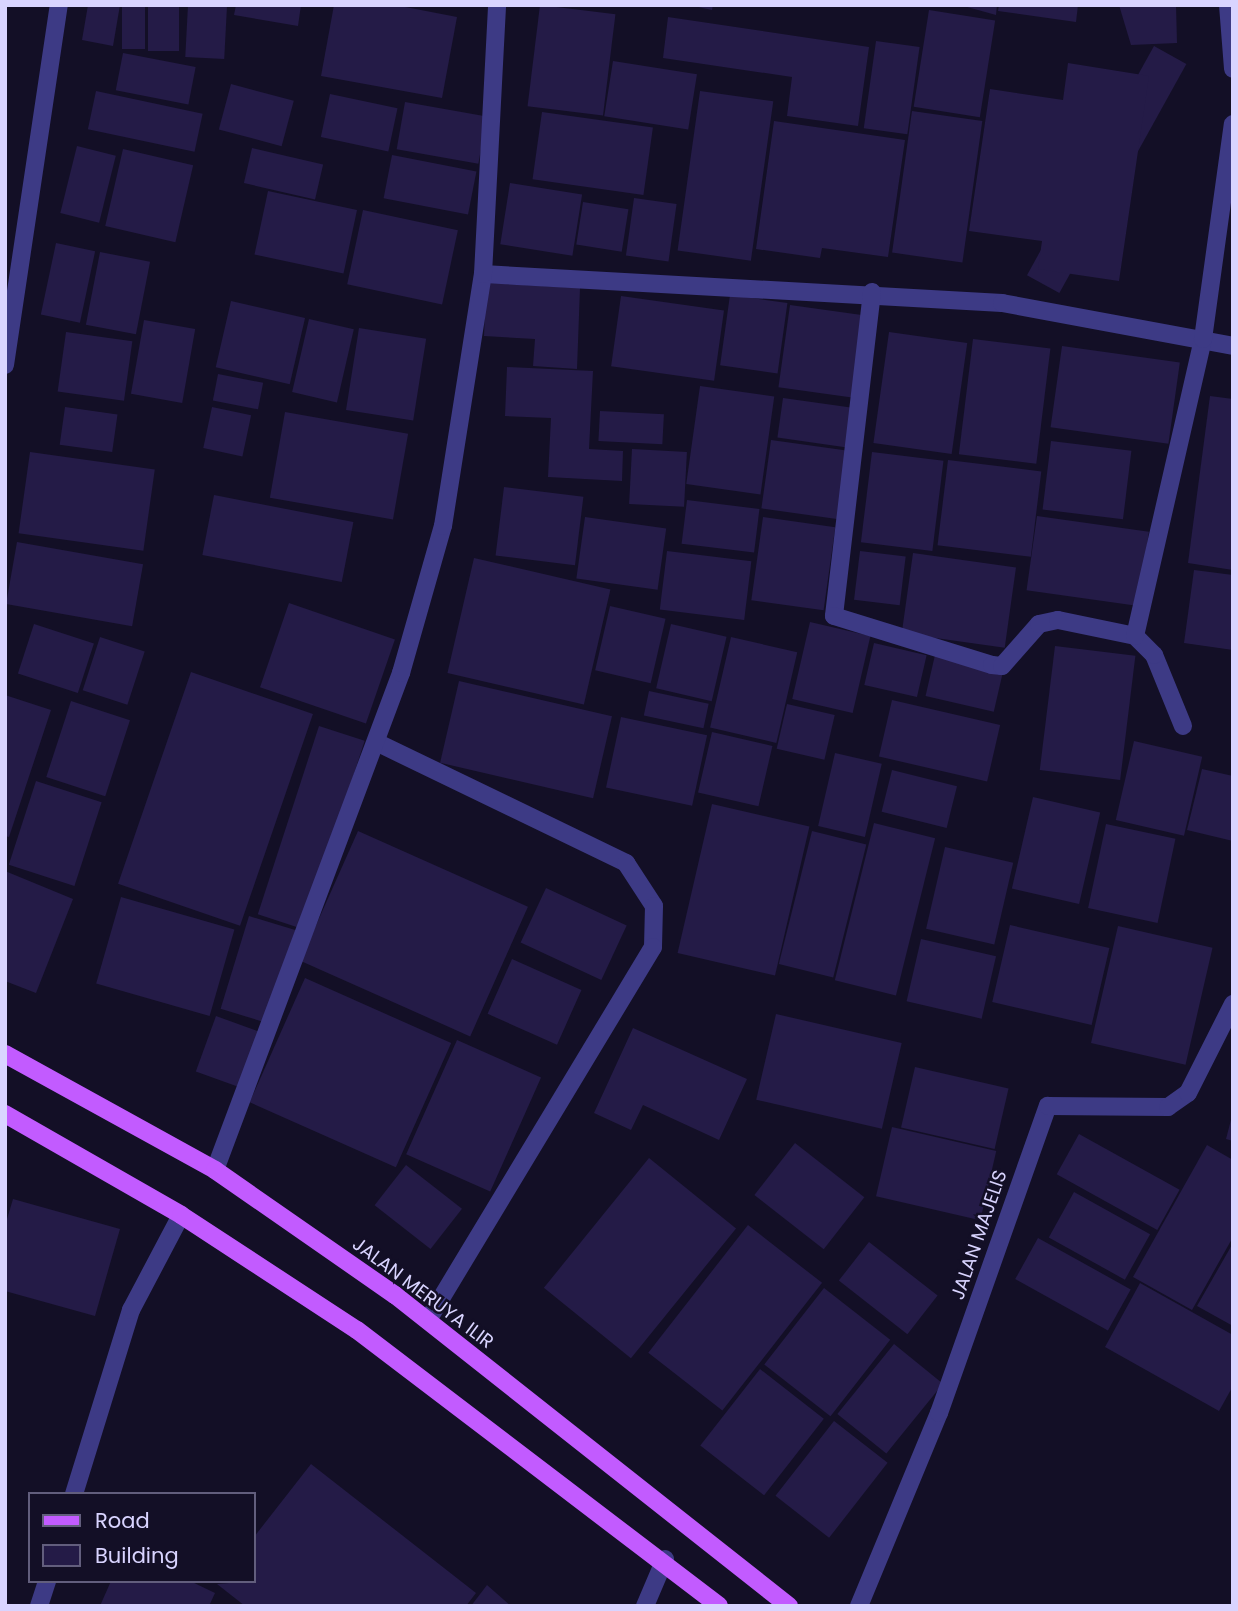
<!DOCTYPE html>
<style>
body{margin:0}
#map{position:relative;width:1238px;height:1611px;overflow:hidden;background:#130f26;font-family:Poppins,sans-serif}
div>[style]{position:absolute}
.building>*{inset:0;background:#241b47;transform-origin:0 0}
.lane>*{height:18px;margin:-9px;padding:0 9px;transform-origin:9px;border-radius:9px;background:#3d3a85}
.street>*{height:18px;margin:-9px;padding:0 9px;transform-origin:9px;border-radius:9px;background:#3d3a85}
.primary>*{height:18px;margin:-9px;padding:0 9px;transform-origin:9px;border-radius:9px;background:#c25bff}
span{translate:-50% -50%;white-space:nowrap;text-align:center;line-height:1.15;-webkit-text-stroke:5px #130f26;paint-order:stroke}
.street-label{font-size:19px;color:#d9d4ff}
.frame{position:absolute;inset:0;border:7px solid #d9d4ff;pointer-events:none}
.legend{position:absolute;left:28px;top:1492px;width:228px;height:91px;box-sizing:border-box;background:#130f26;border:2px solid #625e7d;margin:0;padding:9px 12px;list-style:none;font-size:21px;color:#d9d4ff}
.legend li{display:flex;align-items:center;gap:14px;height:35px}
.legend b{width:35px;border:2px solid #625e7d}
</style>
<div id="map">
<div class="building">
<div style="clip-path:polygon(88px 5px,120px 5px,113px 46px,82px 40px)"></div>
<div style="left:122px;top:5px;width:23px;height:44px"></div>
<div style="left:148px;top:5px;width:31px;height:46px"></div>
<div style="left:188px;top:5px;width:39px;height:52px;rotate:3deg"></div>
<div style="clip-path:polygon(236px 5px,301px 5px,298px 26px,234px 15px)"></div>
<div style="clip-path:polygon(334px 5px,395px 5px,457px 17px,442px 98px,321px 76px)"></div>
<div style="left:540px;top:5px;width:76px;height:102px;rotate:7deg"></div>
<div style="clip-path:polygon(689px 5px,713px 5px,712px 10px)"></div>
<div style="clip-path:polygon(960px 5px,997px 5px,996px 15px)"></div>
<div style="clip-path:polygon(999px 5px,1078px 5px,1076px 22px,998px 11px)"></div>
<div style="clip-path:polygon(1119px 5px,1176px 5px,1177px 43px,1131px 45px)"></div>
<div style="left:929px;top:10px;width:67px;height:98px;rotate:9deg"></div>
<div style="clip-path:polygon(668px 17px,869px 47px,858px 126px,787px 116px,792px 77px,663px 58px)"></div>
<div style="left:876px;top:41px;width:44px;height:88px;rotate:8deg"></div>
<div style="left:1154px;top:46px;width:37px;height:262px;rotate:29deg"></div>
<div style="left:123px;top:53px;width:74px;height:38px;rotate:11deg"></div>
<div style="left:613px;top:61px;width:85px;height:56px;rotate:9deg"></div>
<div style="clip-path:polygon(1068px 63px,1149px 76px,1119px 281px,1038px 269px,1042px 241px,969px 231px,990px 89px,1063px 100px)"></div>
<div style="left:231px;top:84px;width:65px;height:47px;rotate:15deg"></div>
<div style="left:96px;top:91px;width:109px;height:39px;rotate:12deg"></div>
<div style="left:700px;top:91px;width:74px;height:161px;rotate:8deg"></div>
<div style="left:330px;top:94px;width:69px;height:44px;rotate:12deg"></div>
<div style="left:405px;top:102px;width:83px;height:48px;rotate:10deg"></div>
<div style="left:912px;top:111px;width:71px;height:143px;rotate:8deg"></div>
<div style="left:542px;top:112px;width:112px;height:68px;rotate:8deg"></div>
<div style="clip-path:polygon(774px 121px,905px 140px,888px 257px,822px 248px,820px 258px,756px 249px)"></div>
<div style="left:77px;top:146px;width:40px;height:69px;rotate:14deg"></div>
<div style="left:252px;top:148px;width:73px;height:36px;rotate:13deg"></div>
<div style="left:123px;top:149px;width:72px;height:79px;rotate:13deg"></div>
<div style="left:392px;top:155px;width:86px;height:44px;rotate:11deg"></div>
<div style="left:510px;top:183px;width:73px;height:62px;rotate:9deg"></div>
<div style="left:268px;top:191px;width:91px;height:65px;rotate:12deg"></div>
<div style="left:634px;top:198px;width:43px;height:58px;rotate:8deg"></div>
<div style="left:583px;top:202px;width:46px;height:43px;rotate:9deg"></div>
<div style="left:363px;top:210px;width:97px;height:76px;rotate:12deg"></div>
<div style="left:56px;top:243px;width:40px;height:73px;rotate:12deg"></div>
<div style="left:100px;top:252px;width:51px;height:74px;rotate:11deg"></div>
<div style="clip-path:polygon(486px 283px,580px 288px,577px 369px,533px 366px,535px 339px,484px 336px)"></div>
<div style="left:730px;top:295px;width:58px;height:71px;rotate:8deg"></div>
<div style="left:621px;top:296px;width:104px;height:71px;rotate:8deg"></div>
<div style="left:231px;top:301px;width:76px;height:68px;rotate:13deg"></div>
<div style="left:790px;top:305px;width:76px;height:83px;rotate:8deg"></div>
<div style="left:309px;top:319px;width:46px;height:75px;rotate:13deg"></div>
<div style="left:144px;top:320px;width:52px;height:75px;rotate:10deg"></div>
<div style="left:359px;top:328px;width:68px;height:83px;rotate:9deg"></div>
<div style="left:66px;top:332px;width:67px;height:60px;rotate:8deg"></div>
<div style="left:889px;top:332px;width:79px;height:112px;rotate:8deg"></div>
<div style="left:973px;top:339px;width:78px;height:116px;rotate:7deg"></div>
<div style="left:1062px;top:346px;width:119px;height:82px;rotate:8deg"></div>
<div style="clip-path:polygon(507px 367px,593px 371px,589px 449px,623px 451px,622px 481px,548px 477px,551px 418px,505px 416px)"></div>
<div style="left:218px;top:374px;width:46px;height:27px;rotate:11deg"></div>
<div style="left:700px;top:386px;width:75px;height:99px;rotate:8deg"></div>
<div style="clip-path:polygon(1210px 396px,1233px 399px,1233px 570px,1188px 563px)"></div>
<div style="left:783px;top:398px;width:72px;height:40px;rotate:8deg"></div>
<div style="left:65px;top:407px;width:53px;height:38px;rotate:8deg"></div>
<div style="left:212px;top:407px;width:40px;height:42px;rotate:12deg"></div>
<div style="left:600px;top:411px;width:64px;height:30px;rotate:3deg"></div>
<div style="left:285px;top:412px;width:125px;height:87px;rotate:10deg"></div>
<div style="left:771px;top:440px;width:78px;height:69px;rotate:8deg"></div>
<div style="left:1051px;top:441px;width:81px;height:69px;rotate:7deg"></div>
<div style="left:632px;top:449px;width:55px;height:55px;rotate:3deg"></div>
<div style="left:30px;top:452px;width:126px;height:82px;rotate:8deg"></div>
<div style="left:872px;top:452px;width:72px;height:91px;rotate:7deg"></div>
<div style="left:948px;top:460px;width:94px;height:86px;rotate:7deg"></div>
<div style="left:504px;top:487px;width:80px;height:69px;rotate:7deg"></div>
<div style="left:214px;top:495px;width:142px;height:61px;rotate:11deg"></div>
<div style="left:687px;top:500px;width:73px;height:44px;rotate:7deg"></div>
<div style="left:1037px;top:516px;width:113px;height:75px;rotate:8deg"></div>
<div style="left:585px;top:517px;width:82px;height:62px;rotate:8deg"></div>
<div style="left:763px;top:517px;width:73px;height:84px;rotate:8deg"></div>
<div style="left:17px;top:542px;width:128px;height:63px;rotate:10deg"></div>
<div style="left:667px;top:551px;width:85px;height:59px;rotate:7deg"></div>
<div style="left:860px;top:551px;width:46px;height:49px;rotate:7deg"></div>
<div style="left:913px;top:553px;width:104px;height:81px;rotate:8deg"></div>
<div style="left:474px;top:558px;width:140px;height:118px;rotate:13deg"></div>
<div style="clip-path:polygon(1194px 570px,1233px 575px,1233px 650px,1184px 643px)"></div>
<div style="left:289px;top:603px;width:112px;height:89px;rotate:19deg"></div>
<div style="left:610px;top:606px;width:57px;height:66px;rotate:13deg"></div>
<div style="left:810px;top:622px;width:62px;height:79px;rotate:13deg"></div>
<div style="left:34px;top:624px;width:63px;height:52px;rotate:18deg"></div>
<div style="left:671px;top:624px;width:57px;height:66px;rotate:13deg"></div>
<div style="left:100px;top:637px;width:47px;height:56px;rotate:18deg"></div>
<div style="left:731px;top:637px;width:68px;height:93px;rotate:13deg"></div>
<div style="left:874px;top:643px;width:54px;height:43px;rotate:13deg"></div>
<div style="left:1055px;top:646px;width:81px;height:125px;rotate:7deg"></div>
<div style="left:935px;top:655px;width:70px;height:42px;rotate:13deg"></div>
<div style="left:191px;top:672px;width:129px;height:224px;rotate:19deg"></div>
<div style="left:459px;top:681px;width:157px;height:84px;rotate:13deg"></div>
<div style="left:649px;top:691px;width:61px;height:25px;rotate:12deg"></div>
<div style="clip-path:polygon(5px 695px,51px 710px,9px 837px,5px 836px)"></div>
<div style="left:892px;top:700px;width:111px;height:58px;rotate:13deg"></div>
<div style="left:71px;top:701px;width:62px;height:80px;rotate:18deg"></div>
<div style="left:787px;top:704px;width:49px;height:46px;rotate:13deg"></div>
<div style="left:621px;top:717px;width:88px;height:72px;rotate:12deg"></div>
<div style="left:319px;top:726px;width:48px;height:198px;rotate:18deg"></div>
<div style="left:712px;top:732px;width:62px;height:62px;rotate:13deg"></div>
<div style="left:1134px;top:741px;width:70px;height:81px;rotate:13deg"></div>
<div style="left:835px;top:753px;width:48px;height:75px;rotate:13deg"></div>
<div style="clip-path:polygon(1202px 769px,1233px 776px,1233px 841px,1187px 830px)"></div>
<div style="left:892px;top:770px;width:67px;height:43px;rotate:14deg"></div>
<div style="left:36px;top:781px;width:69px;height:88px;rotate:18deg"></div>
<div style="left:1033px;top:797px;width:69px;height:94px;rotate:13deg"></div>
<div style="left:712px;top:804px;width:100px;height:153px;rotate:13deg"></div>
<div style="left:874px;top:823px;width:63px;height:162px;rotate:14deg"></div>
<div style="left:1106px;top:824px;width:71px;height:86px;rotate:12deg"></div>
<div style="left:358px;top:831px;width:186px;height:142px;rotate:24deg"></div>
<div style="left:812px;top:831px;width:56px;height:137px;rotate:14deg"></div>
<div style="left:945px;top:847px;width:70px;height:84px;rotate:13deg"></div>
<div style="clip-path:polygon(5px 871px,73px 899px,36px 993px,5px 981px)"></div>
<div style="left:546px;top:888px;width:89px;height:60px;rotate:25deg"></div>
<div style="left:121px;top:897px;width:118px;height:90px;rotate:16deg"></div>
<div style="left:249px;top:916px;width:50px;height:97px;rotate:17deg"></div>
<div style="left:1010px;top:925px;width:102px;height:79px;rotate:13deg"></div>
<div style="left:1118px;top:926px;width:97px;height:120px;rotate:13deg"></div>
<div style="left:921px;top:939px;width:77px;height:64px;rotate:13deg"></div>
<div style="left:512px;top:959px;width:76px;height:60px;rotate:24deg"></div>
<div style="left:305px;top:978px;width:160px;height:136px;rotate:24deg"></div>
<div style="left:776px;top:1014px;width:129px;height:88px;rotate:13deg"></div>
<div style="left:216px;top:1016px;width:48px;height:59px;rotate:20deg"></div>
<div style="clip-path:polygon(633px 1028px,747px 1079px,719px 1140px,643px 1105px,631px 1130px,594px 1113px)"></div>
<div style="left:457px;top:1040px;width:92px;height:125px;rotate:24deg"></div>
<div style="left:915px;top:1067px;width:96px;height:62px;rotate:13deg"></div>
<div style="clip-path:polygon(1232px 1116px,1233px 1116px,1233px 1141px,1226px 1139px)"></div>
<div style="left:892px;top:1127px;width:107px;height:71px;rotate:13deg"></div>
<div style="left:1079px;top:1134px;width:115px;height:46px;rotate:29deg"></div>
<div style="left:795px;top:1143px;width:88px;height:66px;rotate:38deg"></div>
<div style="clip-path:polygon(1207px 1145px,1233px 1160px,1233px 1237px,1192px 1310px,1133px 1277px)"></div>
<div style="left:649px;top:1158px;width:112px;height:167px;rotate:39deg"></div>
<div style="left:406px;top:1165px;width:71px;height:51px;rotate:38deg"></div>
<div style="left:1074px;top:1192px;width:87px;height:52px;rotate:29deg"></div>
<div style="clip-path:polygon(13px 1199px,120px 1229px,95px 1316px,5px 1291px,5px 1226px)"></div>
<div style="left:748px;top:1225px;width:94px;height:162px;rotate:38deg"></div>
<div style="left:1038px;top:1238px;width:106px;height:47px;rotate:29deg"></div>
<div style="left:869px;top:1242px;width:87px;height:49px;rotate:38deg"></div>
<div style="clip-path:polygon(1233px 1243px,1233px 1326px,1197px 1306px)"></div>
<div style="clip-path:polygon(1140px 1283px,1233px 1335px,1233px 1386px,1219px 1411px,1105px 1347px)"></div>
<div style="left:824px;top:1288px;width:84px;height:97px;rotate:38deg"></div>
<div style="left:894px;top:1344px;width:63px;height:90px;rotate:39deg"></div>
<div style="left:760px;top:1369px;width:81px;height:97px;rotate:38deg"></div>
<div style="left:834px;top:1421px;width:68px;height:95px;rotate:38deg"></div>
<div style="clip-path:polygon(311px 1464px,476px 1593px,466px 1606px,245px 1606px,217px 1584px,254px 1581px,254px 1537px)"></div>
<div style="clip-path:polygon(111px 1581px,190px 1581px,215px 1593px,209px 1606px,100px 1606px)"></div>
<div style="clip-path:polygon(487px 1585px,511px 1606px,471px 1606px)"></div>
</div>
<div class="lane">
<div style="left:74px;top:1494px;width:193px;rotate:-72.8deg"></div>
<div style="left:131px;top:1310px;width:107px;rotate:-62.2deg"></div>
<div style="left:39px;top:1606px;width:26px;rotate:-72deg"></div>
</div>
<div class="street">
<div style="left:1228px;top:5px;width:64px;rotate:85.5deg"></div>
<div style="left:483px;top:274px;width:520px;rotate:3.2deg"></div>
<div style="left:1002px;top:303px;width:235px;rotate:10.5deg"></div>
<div style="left:872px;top:292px;width:326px;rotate:96.7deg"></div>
<div style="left:834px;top:616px;width:165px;rotate:17.2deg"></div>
<div style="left:992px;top:665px;width:10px;rotate:6deg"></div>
<div style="left:1002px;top:666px;width:56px;rotate:-48.6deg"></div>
<div style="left:1039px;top:624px;width:19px;rotate:-12deg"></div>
<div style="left:1058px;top:620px;width:79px;rotate:11.7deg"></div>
<div style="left:5px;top:365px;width:364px;rotate:-81.5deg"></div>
<div style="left:1183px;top:726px;width:77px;rotate:-112.2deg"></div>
<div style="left:1154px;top:655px;width:27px;rotate:-135deg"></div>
<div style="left:1135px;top:636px;width:305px;rotate:-77.1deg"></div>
<div style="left:1203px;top:339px;width:217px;rotate:-82.1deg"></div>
<div style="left:376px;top:742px;width:278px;rotate:25.8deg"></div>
<div style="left:626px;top:863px;width:51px;rotate:56.9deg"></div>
<div style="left:654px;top:906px;width:41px;rotate:91.4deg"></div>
<div style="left:653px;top:947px;width:436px;rotate:121.1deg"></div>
<div style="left:215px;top:1170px;width:531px;rotate:-69.48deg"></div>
<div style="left:401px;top:673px;width:153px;rotate:-74.1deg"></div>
<div style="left:443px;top:526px;width:255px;rotate:-81deg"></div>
<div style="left:483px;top:274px;width:269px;rotate:-87deg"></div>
<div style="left:645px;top:1606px;width:51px;rotate:-66.9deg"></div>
<div style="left:859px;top:1606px;width:209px;rotate:-67.5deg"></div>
<div style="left:939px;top:1413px;width:326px;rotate:-70.5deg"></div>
<div style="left:1048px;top:1106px;width:120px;rotate:0.5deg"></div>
<div style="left:1168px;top:1107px;width:24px;rotate:-35deg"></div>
<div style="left:1188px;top:1093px;width:100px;rotate:-63.2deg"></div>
</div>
<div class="primary">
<div style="left:5px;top:1054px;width:240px;rotate:28.9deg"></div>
<div style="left:215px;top:1170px;width:219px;rotate:34.8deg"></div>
<div style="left:395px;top:1295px;width:502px;rotate:38.29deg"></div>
<div style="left:5px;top:1114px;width:203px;rotate:29.8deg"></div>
<div style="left:181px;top:1215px;width:210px;rotate:33.2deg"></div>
<div style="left:357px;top:1330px;width:455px;rotate:37.3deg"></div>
</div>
<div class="street-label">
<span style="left:979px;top:1235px;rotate:-71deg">JALAN MAJELIS</span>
<span style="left:423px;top:1293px;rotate:37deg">JALAN MERUYA ILIR</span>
</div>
<div class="frame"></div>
<ul class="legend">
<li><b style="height:9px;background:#c25bff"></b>Road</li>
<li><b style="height:19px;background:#241b47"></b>Building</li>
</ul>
</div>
